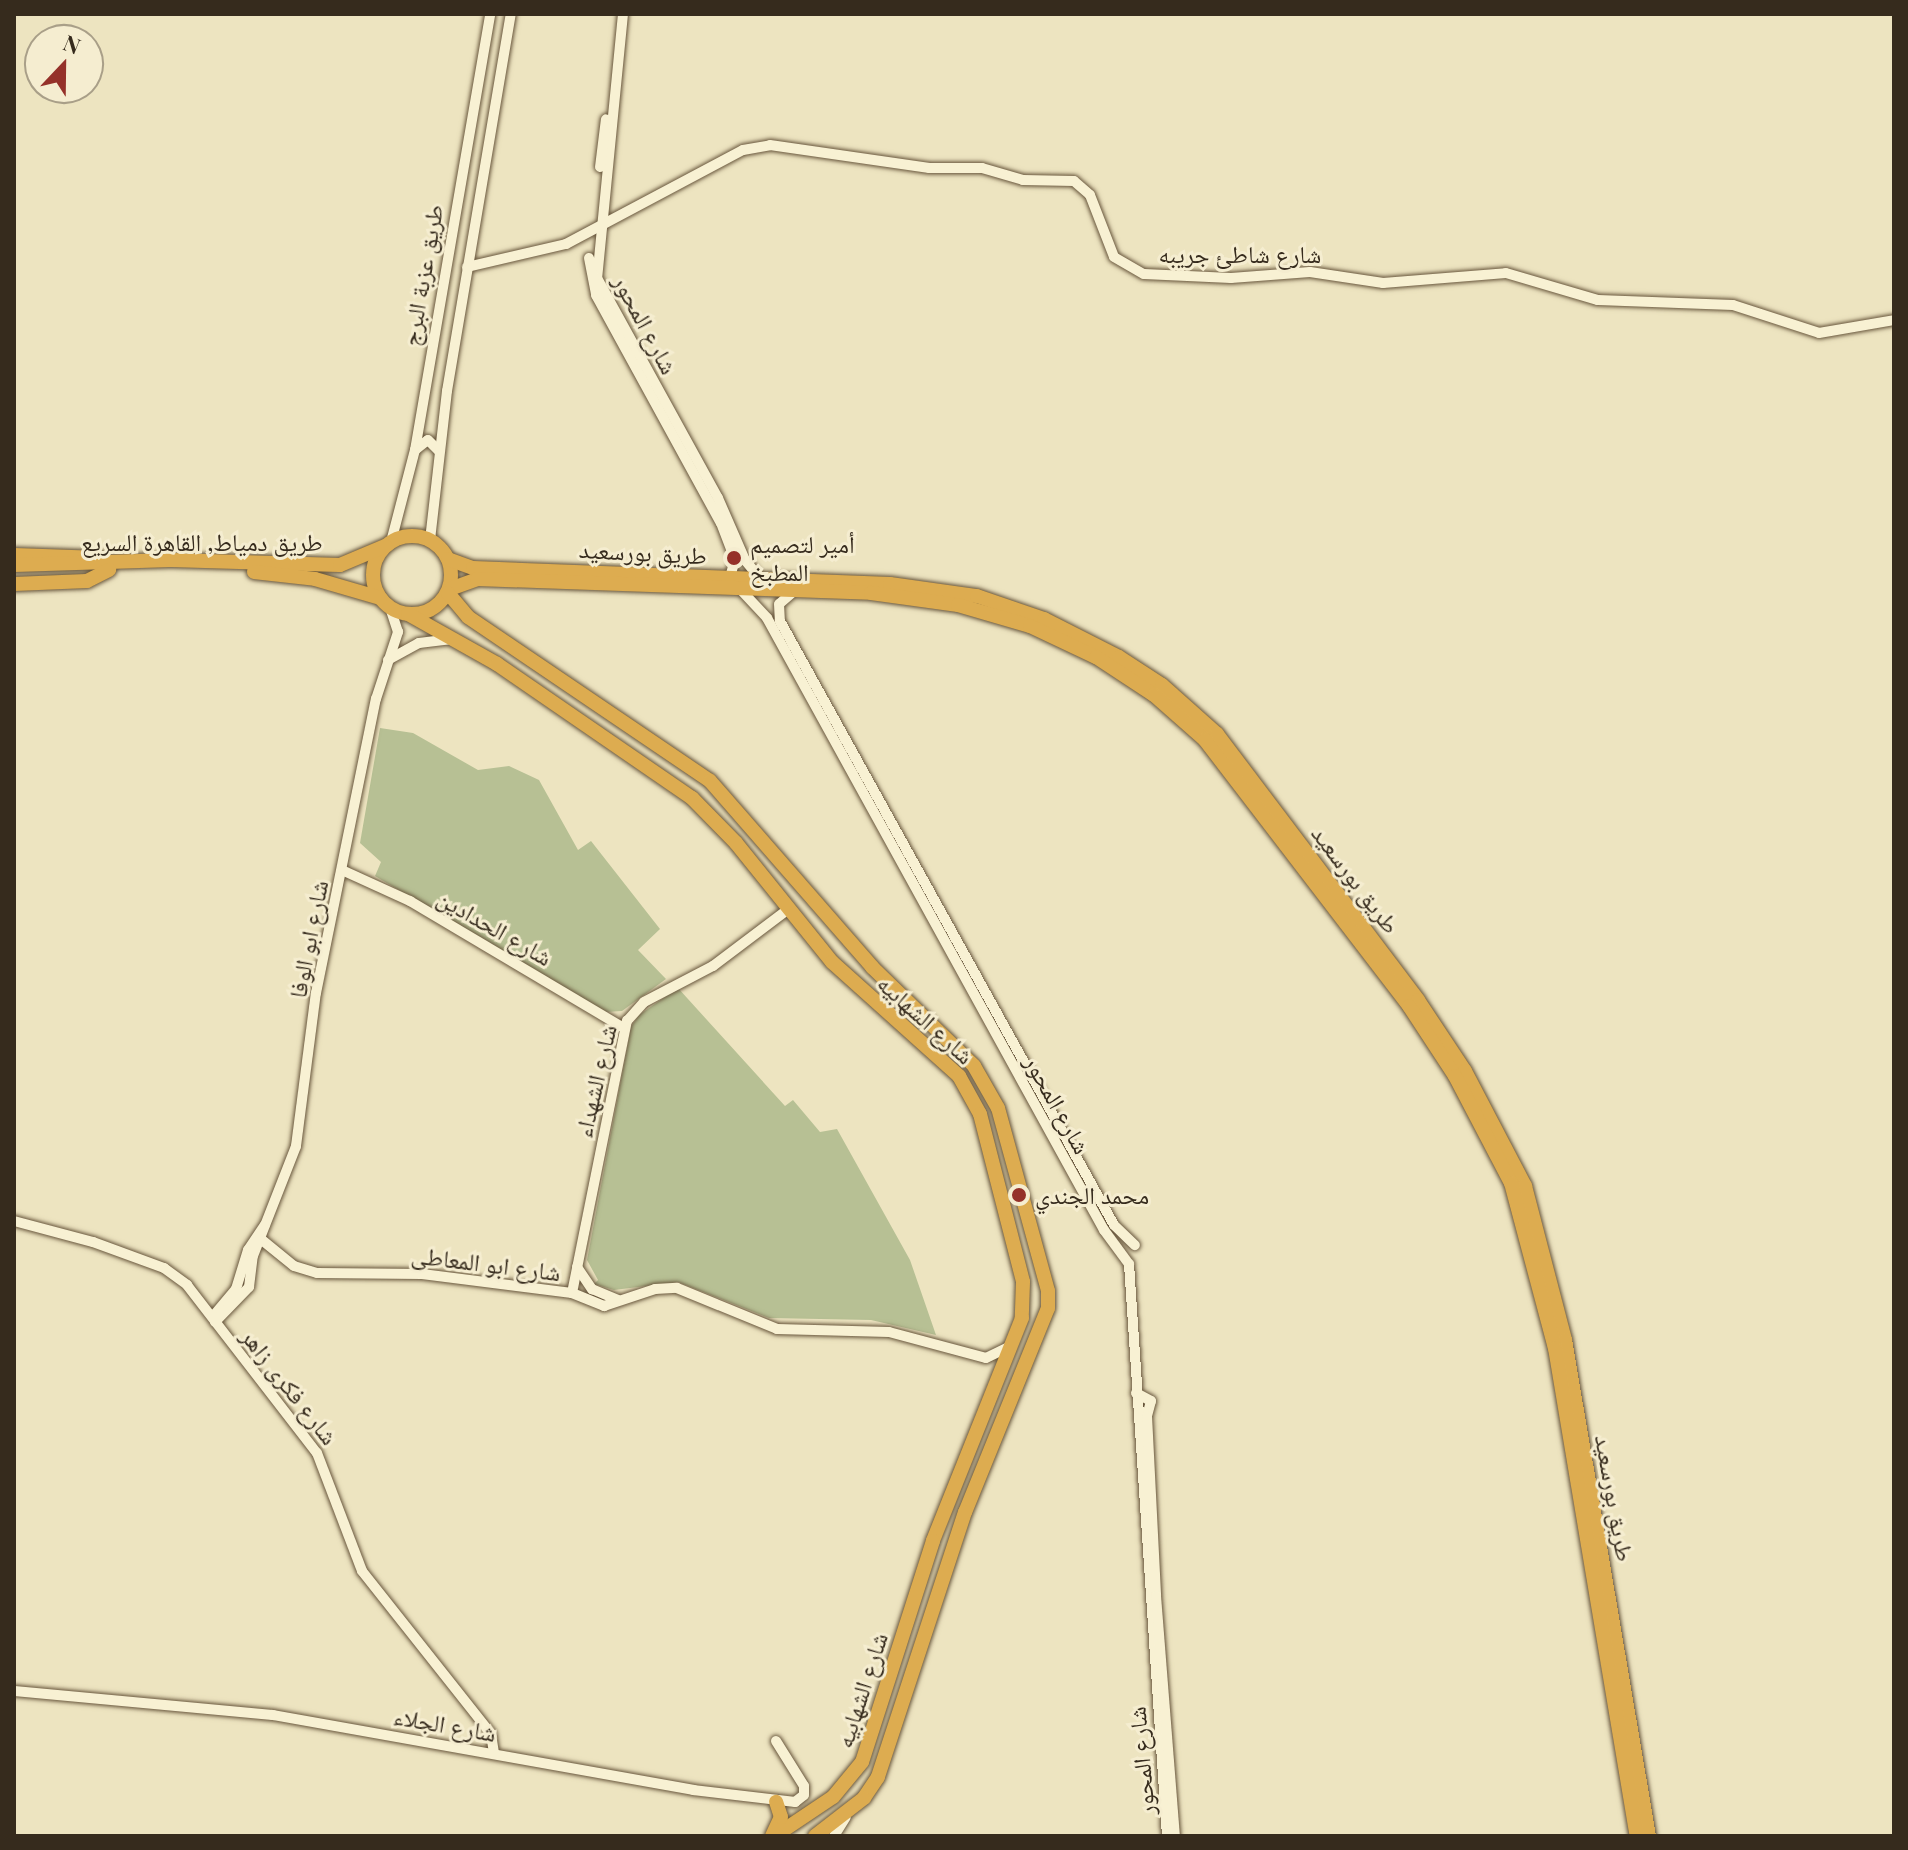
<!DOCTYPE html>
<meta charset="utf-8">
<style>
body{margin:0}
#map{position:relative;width:1908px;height:1850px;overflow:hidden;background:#ede4c0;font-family:"Playfair Display","Noto Naskh Arabic",serif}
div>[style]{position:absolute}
.cemetery>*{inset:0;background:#b7c094}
.roads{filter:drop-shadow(0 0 2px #68563c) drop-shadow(0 0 2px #68563c)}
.secondary>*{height:10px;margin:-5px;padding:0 5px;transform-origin:5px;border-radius:5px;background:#f8f1d3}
.highway>*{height:14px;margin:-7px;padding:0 7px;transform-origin:7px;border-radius:7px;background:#ddac50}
.highway>.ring{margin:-7px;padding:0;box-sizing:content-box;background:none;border:14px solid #ddac50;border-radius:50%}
.dots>*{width:22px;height:22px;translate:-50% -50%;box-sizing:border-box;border:4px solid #f5edd0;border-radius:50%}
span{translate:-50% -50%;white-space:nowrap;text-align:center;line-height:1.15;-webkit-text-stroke:6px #f5edd0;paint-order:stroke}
.street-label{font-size:24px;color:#362b1d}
.poi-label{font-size:24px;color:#362b1d}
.left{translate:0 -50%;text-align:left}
.frame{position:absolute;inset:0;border:16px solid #362b1d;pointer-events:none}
.north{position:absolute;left:24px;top:24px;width:80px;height:80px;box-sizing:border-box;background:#f5edd0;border:2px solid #a99f88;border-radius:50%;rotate:22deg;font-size:22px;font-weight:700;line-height:32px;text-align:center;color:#362b1d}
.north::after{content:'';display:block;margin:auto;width:28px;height:36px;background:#953129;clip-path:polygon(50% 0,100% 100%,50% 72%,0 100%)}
</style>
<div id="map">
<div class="cemetery">
<div style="clip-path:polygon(380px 728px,413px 733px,478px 770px,509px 766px,539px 780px,578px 850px,591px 841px,660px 929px,638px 950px,666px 979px,622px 1011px,605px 1012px,375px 876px,381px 862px,360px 843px)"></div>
<div style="clip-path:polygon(678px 988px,785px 1106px,793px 1100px,820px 1132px,837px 1129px,910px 1260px,936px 1335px,871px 1320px,769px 1318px,678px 1282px,614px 1290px,594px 1284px,598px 1280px,587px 1260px,631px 1027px,639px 1015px)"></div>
</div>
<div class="roads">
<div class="secondary">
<div style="left:623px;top:14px;width:265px;rotate:95.6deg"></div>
<div style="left:597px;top:278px;width:251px;rotate:61.2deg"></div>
<div style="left:718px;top:498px;width:68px;rotate:66.5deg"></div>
<div style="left:745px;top:560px;width:26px;rotate:51deg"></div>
<div style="left:600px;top:167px;width:48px;rotate:-82.9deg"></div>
<div style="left:589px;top:258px;width:38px;rotate:79deg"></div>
<div style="left:596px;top:295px;width:260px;rotate:61.3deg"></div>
<div style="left:721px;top:523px;width:39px;rotate:69deg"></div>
<div style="left:735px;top:559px;width:20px;rotate:105deg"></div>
<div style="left:467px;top:267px;width:102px;rotate:-13.1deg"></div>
<div style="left:566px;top:244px;width:200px;rotate:-28deg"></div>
<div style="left:743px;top:150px;width:27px;rotate:-10deg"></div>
<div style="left:770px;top:145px;width:161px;rotate:8.2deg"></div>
<div style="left:929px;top:168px;width:53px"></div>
<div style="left:982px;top:168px;width:43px;rotate:16.3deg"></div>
<div style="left:1023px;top:180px;width:51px;rotate:1.1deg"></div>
<div style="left:1074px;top:181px;width:21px;rotate:41deg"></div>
<div style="left:1090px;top:195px;width:66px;rotate:68.8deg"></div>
<div style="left:1114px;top:257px;width:34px;rotate:30deg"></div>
<div style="left:1144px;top:274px;width:87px;rotate:2.6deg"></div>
<div style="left:1231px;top:278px;width:79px;rotate:-4.3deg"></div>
<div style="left:1310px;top:272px;width:74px;rotate:8.6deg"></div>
<div style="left:1383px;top:283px;width:123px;rotate:-4.6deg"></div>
<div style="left:1506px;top:273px;width:96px;rotate:16.4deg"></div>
<div style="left:1598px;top:300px;width:135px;rotate:2.1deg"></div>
<div style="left:1733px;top:305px;width:90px;rotate:18deg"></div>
<div style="left:1819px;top:333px;width:76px;rotate:-9.8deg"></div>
<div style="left:415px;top:450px;width:16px;rotate:-38deg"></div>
<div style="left:428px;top:440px;width:14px;rotate:45deg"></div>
<div style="left:430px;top:540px;width:150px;rotate:-83.5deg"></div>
<div style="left:447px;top:391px;width:382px;rotate:-80.4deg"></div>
<div style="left:391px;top:542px;width:95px;rotate:-75.4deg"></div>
<div style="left:415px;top:450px;width:442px;rotate:-80.2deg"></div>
<div style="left:741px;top:590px;width:38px;rotate:47deg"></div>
<div style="left:767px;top:618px;width:699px;rotate:61.16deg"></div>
<div style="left:1104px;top:1230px;width:42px;rotate:53.7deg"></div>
<div style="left:1129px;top:1264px;width:573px;rotate:86.2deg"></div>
<div style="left:793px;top:592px;width:18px;rotate:139deg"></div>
<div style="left:779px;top:604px;width:17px;rotate:87deg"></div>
<div style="left:780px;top:621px;width:690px;rotate:61.06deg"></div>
<div style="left:1114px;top:1225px;width:29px;rotate:44deg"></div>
<div style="left:388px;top:660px;width:35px;rotate:-29deg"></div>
<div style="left:419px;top:643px;width:31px;rotate:-7deg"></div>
<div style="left:342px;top:870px;width:75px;rotate:24.5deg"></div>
<div style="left:410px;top:901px;width:249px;rotate:30.7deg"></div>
<div style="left:14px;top:1221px;width:82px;rotate:14.9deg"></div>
<div style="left:93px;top:1242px;width:76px;rotate:20.1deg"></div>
<div style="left:164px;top:1268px;width:29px;rotate:36deg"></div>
<div style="left:187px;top:1285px;width:212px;rotate:52.3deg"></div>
<div style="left:317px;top:1453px;width:126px;rotate:69.1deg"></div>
<div style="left:362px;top:1571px;width:208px;rotate:51.6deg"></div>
<div style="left:491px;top:1734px;width:19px;rotate:81deg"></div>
<div style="left:262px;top:1240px;width:41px;rotate:39.1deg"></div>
<div style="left:294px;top:1266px;width:24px;rotate:17deg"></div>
<div style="left:317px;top:1273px;width:105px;rotate:0.5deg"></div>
<div style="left:422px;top:1274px;width:151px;rotate:7.2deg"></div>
<div style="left:572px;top:1293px;width:35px;rotate:22deg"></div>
<div style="left:604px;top:1306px;width:54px;rotate:-18.4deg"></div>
<div style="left:655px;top:1289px;width:22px;rotate:-3deg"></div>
<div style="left:677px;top:1288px;width:108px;rotate:22.3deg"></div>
<div style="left:777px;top:1329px;width:112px;rotate:1.5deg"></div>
<div style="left:889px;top:1332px;width:100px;rotate:15deg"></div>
<div style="left:986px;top:1358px;width:28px;rotate:-26deg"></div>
<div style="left:577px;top:1267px;width:27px;rotate:56deg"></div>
<div style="left:592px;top:1289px;width:28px;rotate:23deg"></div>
<div style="left:572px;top:1293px;width:278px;rotate:-78.6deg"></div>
<div style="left:627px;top:1021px;width:25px;rotate:-48deg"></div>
<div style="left:644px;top:1002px;width:78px;rotate:-27.6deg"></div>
<div style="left:713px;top:966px;width:93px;rotate:-37.1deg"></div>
<div style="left:215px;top:1314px;width:33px;rotate:-50deg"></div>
<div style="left:236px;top:1289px;width:41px;rotate:-72.9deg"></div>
<div style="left:248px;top:1250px;width:30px;rotate:-56deg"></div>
<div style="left:215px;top:1322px;width:49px;rotate:-45.8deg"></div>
<div style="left:249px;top:1287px;width:31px;rotate:-83deg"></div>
<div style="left:253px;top:1256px;width:118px;rotate:-68.6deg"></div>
<div style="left:296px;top:1146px;width:154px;rotate:-82.6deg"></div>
<div style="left:316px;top:993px;width:300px;rotate:-78.5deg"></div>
<div style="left:376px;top:699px;width:71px;rotate:-71.8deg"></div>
<div style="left:398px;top:632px;width:25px;rotate:-108deg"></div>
<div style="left:1136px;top:1393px;width:17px;rotate:28deg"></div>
<div style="left:1151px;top:1401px;width:16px;rotate:105deg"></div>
<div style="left:1147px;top:1416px;width:180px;rotate:87.1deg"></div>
<div style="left:1156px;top:1596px;width:241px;rotate:85.5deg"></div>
<div style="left:14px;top:1691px;width:260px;rotate:5.3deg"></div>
<div style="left:273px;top:1715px;width:427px;rotate:10.1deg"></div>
<div style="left:693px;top:1790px;width:103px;rotate:6.7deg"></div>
<div style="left:795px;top:1802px;width:11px;rotate:-38deg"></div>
<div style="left:804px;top:1795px;width:9px;rotate:-90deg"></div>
<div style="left:804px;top:1786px;width:53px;rotate:-121.9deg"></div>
<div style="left:834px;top:1836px;width:22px;rotate:-58deg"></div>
</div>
<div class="highway">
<div class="ring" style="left:373px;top:536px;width:64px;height:64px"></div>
<div style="left:14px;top:555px;width:87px;rotate:2deg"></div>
<div style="left:448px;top:559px;width:27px;rotate:20deg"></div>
<div style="left:473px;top:568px;width:417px;rotate:2.2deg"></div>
<div style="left:890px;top:584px;width:88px;rotate:7.9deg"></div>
<div style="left:977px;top:596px;width:71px;rotate:18.9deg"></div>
<div style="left:1044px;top:619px;width:84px;rotate:26.9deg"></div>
<div style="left:1119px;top:657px;width:51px;rotate:33.1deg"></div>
<div style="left:1162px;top:685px;width:74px;rotate:41.7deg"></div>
<div style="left:1217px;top:734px;width:333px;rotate:52.9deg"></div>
<div style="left:1418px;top:1000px;width:85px;rotate:56.5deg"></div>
<div style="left:1465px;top:1071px;width:130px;rotate:62.4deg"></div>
<div style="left:1525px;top:1186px;width:159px;rotate:75.4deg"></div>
<div style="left:1565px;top:1340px;width:503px;rotate:80.39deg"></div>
<div style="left:14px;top:565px;width:157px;rotate:-1.8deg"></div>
<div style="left:171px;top:560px;width:169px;rotate:1.7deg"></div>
<div style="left:340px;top:565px;width:49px;rotate:-22.9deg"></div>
<div style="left:254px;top:572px;width:61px;rotate:6.5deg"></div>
<div style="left:315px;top:579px;width:68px;rotate:16.3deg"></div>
<div style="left:14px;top:584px;width:73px;rotate:-2.4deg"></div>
<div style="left:87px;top:581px;width:25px;rotate:-27deg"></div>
<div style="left:450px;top:589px;width:29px;rotate:-20deg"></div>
<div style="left:477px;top:579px;width:394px;rotate:2deg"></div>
<div style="left:871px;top:593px;width:88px;rotate:7.9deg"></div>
<div style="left:958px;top:605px;width:75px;rotate:16.3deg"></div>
<div style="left:1030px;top:626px;width:73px;rotate:25.2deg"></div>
<div style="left:1096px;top:657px;width:69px;rotate:33.2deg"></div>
<div style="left:1154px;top:695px;width:68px;rotate:41.4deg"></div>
<div style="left:1205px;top:740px;width:335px;rotate:52.5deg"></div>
<div style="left:1409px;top:1006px;width:84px;rotate:56.7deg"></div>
<div style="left:1455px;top:1076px;width:121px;rotate:62.4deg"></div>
<div style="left:1511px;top:1183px;width:171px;rotate:75.1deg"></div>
<div style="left:1555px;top:1348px;width:495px;rotate:80.5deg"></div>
<div style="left:448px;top:593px;width:31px;rotate:50deg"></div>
<div style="left:468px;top:617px;width:292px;rotate:34.1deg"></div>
<div style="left:710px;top:781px;width:247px;rotate:48.9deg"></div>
<div style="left:872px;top:967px;width:142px;rotate:44.1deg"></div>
<div style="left:974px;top:1066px;width:48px;rotate:60.3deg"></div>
<div style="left:998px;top:1108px;width:190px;rotate:74.7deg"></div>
<div style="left:1048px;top:1291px;width:17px;rotate:90deg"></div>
<div style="left:1048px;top:1308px;width:220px;rotate:112.1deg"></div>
<div style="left:965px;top:1512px;width:279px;rotate:108.2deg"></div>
<div style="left:878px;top:1777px;width:25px;rotate:124deg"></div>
<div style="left:864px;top:1798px;width:62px;rotate:142.2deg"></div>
<div style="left:408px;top:614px;width:102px;rotate:29.3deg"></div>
<div style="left:497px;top:664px;width:237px;rotate:34.5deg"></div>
<div style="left:692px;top:798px;width:63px;rotate:45.6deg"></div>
<div style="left:736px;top:843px;width:153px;rotate:51.1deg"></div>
<div style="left:832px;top:962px;width:171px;rotate:41.9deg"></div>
<div style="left:959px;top:1076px;width:43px;rotate:61.1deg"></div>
<div style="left:980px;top:1114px;width:173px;rotate:75.6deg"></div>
<div style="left:1023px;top:1282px;width:36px;rotate:92deg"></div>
<div style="left:1022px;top:1318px;width:240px;rotate:111.8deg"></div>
<div style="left:933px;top:1541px;width:232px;rotate:107.8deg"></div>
<div style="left:862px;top:1762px;width:45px;rotate:129.6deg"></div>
<div style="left:833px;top:1797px;width:70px;rotate:146.1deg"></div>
<div style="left:772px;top:1836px;width:21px;rotate:-65deg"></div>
<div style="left:781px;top:1817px;width:16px;rotate:-108deg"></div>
</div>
</div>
<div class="dots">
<div style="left:734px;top:558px;background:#953129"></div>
<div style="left:1019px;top:1195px;background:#953129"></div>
</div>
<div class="street-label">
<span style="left:1240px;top:254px">شارع شاطئ جريبه</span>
<span style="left:422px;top:275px;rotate:-80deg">طريق عزبة البرج</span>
<span style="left:646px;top:324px;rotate:62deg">شارع المحور</span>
<span style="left:202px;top:542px">طريق دمياط, القاهرة السريع</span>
<span style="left:643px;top:552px;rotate:3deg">طريق بورسعيد</span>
<span style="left:1356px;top:879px;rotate:53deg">طريق بورسعيد</span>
<span style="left:495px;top:927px;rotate:30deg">شارع الحدادين</span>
<span style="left:308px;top:939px;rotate:-79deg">شارع ابو الوفا</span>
<span style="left:926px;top:1019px;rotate:42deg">شارع الشهابيه</span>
<span style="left:595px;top:1081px;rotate:-77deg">شارع الشهداء</span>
<span style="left:1058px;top:1104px;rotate:61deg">شارع المحور</span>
<span style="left:486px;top:1263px;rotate:7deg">شارع ابو المعاطى</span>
<span style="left:290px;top:1386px;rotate:52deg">شارع فكرى زاهر</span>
<span style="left:1615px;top:1498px;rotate:80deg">طريق بورسعيد</span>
<span style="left:861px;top:1690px;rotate:-72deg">شارع الشهابيه</span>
<span style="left:445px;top:1724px;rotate:10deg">شارع الجلاء</span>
<span style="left:1141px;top:1761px;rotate:-95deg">شارع المحور</span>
</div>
<div class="poi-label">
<span class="left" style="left:750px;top:558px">أمير لتصميم<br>المطبخ</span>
<span class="left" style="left:1035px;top:1195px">محمد الجندي</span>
</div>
<div class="frame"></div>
<div class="north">N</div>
</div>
